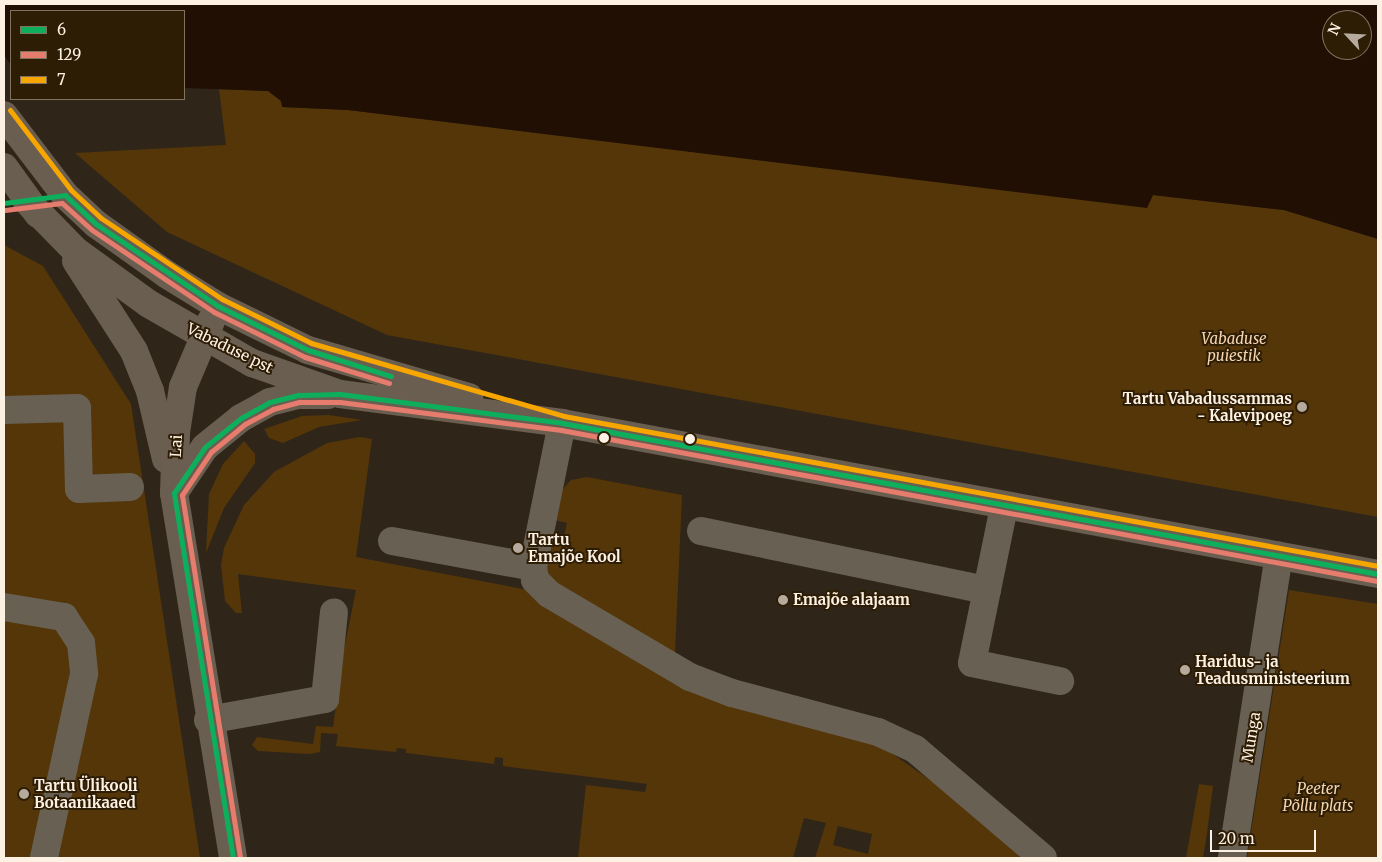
<!DOCTYPE html>
<meta charset="utf-8">
<style>
body{margin:0}
#map{position:relative;width:1382px;height:862px;overflow:hidden;background:#2f2619;font-family:Merriweather,serif}
div>[style]{position:absolute}
.green>*{inset:0;background:#543609}
.water>*{inset:0;background:#200f02}
.pier>*{inset:0;background:#2f2619}
.minor>*{height:28px;margin:-14px;padding:0 14px;transform-origin:14px;border-radius:14px;background:#696054}
.major>*{height:28px;margin:-14px;padding:0 14px;transform-origin:14px;border-radius:14px;background:#6a5e50}
.bus-1>*{height:5px;margin:-2.5px;padding:0 2.5px;transform-origin:2.5px;border-radius:2.5px;background:#0daf5c}
.bus-2>*{height:5px;margin:-2.5px;padding:0 2.5px;transform-origin:2.5px;border-radius:2.5px;background:#e67c6d}
.bus-3>*{height:5px;margin:-2.5px;padding:0 2.5px;transform-origin:2.5px;border-radius:2.5px;background:#f7a600}
.dots>*{width:14px;height:14px;translate:-50% -50%;box-sizing:border-box;border:2px solid #2e1d05;border-radius:50%}
span{translate:-50% -50%;white-space:nowrap;text-align:center;line-height:1.15;-webkit-text-stroke:4px #2e1d05;paint-order:stroke}
.park-label{font-size:15px;color:#f5d5b0;font-style:italic}
.street-label{font-size:15px;color:#fdf1e3}
.poi-label{font-size:15px;color:#fdf1e3;font-weight:700}
.right{translate:-100% -50%;text-align:right}
.left{translate:0 -50%;text-align:left}
.frame{position:absolute;inset:0;border:5px solid #fdf1e3;pointer-events:none}
.legend{position:absolute;left:10px;top:10px;width:175px;height:90px;box-sizing:border-box;background:#2e1d05;border:1px solid #81725e;margin:0;padding:6px 9px;list-style:none;font-size:15px;color:#fdf1e3}
.legend li{display:flex;align-items:center;gap:10px;height:25px}
.legend b{width:25px;border:1px solid #81725e}
.north{position:absolute;left:1322px;top:10px;width:50px;height:50px;box-sizing:border-box;background:#2e1d05;border:1px solid #81725e;border-radius:50%;rotate:295deg;font-size:14px;font-weight:700;line-height:20px;text-align:center;color:#fdf1e3}
.north::after{content:'';display:block;margin:auto;width:18px;height:22px;background:#b5aa9c;clip-path:polygon(50% 0,100% 100%,50% 72%,0 100%)}
.scale{position:absolute;left:1210px;top:830px;width:106px;height:22px;box-sizing:border-box;border:2px solid #fdf1e3;border-top:0;padding-left:6px;font-size:15px;line-height:18px;white-space:nowrap;color:#fdf1e3;-webkit-text-stroke:4px #2e1d05;paint-order:stroke}
</style>
<div id="map">
<div class="green">
<div style="clip-path:polygon(219px 89px,269px 91px,281px 101px,283px 107px,348px 110px,1146px 207px,1153px 195px,1284px 210px,1378px 239px,1378px 517px,387px 335px,167px 232px,75px 153px,226px 145px)"></div>
<div style="clip-path:polygon(4px 245px,43px 266px,131px 404px,200px 858px,4px 858px)"></div>
<div style="clip-path:polygon(329px 415px,362px 420px,319px 427px,283px 443px,269px 438px,264px 429px,302px 416px)"></div>
<div style="clip-path:polygon(evenodd,360px 437px,372px 439px,356px 557px,533px 591px,555px 610px,867px 736px,950px 794px,1027px 858px,815px 858px,826px 823px,804px 818px,793px 858px,578px 858px,586px 785px,645px 792px,647px 784px,503px 766px,503px 758px,495px 757px,494px 764px,406px 753px,406px 749px,397px 748px,396px 752px,336px 746px,338px 734px,321px 733px,320px 752px,310px 754px,258px 751px,252px 745px,257px 737px,313px 744px,316px 726px,333px 727px,342px 659px,356px 590px,238px 574px,242px 613px,236px 613px,225px 601px,221px 565px,224px 548px,244px 505px,274px 472px,327px 443px,360px 437px,838px 826px,872px 834px,868px 854px,833px 845px,838px 826px)"></div>
<div style="clip-path:polygon(244px 441px,255px 454px,255px 463px,224px 508px,206px 553px,209px 494px,223px 464px)"></div>
<div style="clip-path:polygon(587px 477px,682px 495px,675px 653px,545px 577px,552px 540px,563px 541px,567px 523px,555px 520px,562px 490px,571px 480px)"></div>
<div style="clip-path:polygon(1289px 590px,1378px 604px,1378px 858px,1247px 858px)"></div>
<div style="clip-path:polygon(1199px 784px,1213px 786px,1207px 833px,1203px 858px,1186px 858px)"></div>
</div>
<div class="water">
<div style="clip-path:polygon(evenodd,4px 4px,1378px 4px,1378px 239px,1284px 210px,1153px 195px,1147px 208px,348px 110px,282px 107px,281px 101px,268px 91px,184px 88px,184px 11px,11px 11px,11px 84px,4px 84px,4px 4px,1332px 20px,1362px 20px,1362px 50px,1332px 50px,1332px 20px)"></div>
</div>
<div class="pier">
<div style="clip-path:polygon(4px 55px,11px 65px,11px 86px,4px 86px)"></div>
</div>
<div class="minor">
<div style="left:4px;top:410px;width:73px;rotate:-1.6deg"></div>
<div style="left:77px;top:408px;width:81px;rotate:88.6deg"></div>
<div style="left:79px;top:489px;width:51px;rotate:-2.2deg"></div>
<div style="left:1004px;top:507px;width:159px;rotate:101.6deg"></div>
<div style="left:972px;top:663px;width:90px;rotate:11.6deg"></div>
<div style="left:701px;top:531px;width:292px;rotate:11.7deg"></div>
<div style="left:392px;top:541px;width:143px;rotate:10.4deg"></div>
<div style="left:533px;top:567px;width:13px;rotate:81deg"></div>
<div style="left:535px;top:580px;width:20px;rotate:45deg"></div>
<div style="left:549px;top:594px;width:164px;rotate:30.5deg"></div>
<div style="left:690px;top:677px;width:45px;rotate:20.9deg"></div>
<div style="left:732px;top:693px;width:151px;rotate:15deg"></div>
<div style="left:878px;top:732px;width:41px;rotate:24.7deg"></div>
<div style="left:915px;top:749px;width:168px;rotate:40.4deg"></div>
<div style="left:533px;top:567px;width:147px;rotate:-78.6deg"></div>
<div style="left:4px;top:607px;width:61px;rotate:9.5deg"></div>
<div style="left:64px;top:617px;width:31px;rotate:57deg"></div>
<div style="left:81px;top:643px;width:31px;rotate:84deg"></div>
<div style="left:84px;top:674px;width:188px;rotate:102.3deg"></div>
<div style="left:208px;top:720px;width:119px;rotate:-10.2deg"></div>
<div style="left:325px;top:699px;width:87px;rotate:-84.1deg"></div>
<div style="left:1232px;top:858px;width:306px;rotate:-81.2deg"></div>
</div>
<div class="major">
<div style="left:4px;top:115px;width:101px;rotate:52.7deg"></div>
<div style="left:65px;top:195px;width:42px;rotate:43.1deg"></div>
<div style="left:96px;top:224px;width:86px;rotate:35.5deg"></div>
<div style="left:166px;top:274px;width:61px;rotate:31.6deg"></div>
<div style="left:218px;top:306px;width:100px;rotate:26.1deg"></div>
<div style="left:308px;top:350px;width:168px;rotate:16.3deg"></div>
<div style="left:4px;top:167px;width:58px;rotate:54.1deg"></div>
<div style="left:26px;top:200px;width:71px;rotate:45.6deg"></div>
<div style="left:76px;top:251px;width:90px;rotate:36deg"></div>
<div style="left:149px;top:304px;width:119px;rotate:29.8deg"></div>
<div style="left:252px;top:363px;width:93px;rotate:19.4deg"></div>
<div style="left:340px;top:394px;width:224px;rotate:7.4deg"></div>
<div style="left:562px;top:423px;width:830px;rotate:10.48deg"></div>
<div style="left:76px;top:261px;width:107px;rotate:57.2deg"></div>
<div style="left:134px;top:351px;width:43px;rotate:68.2deg"></div>
<div style="left:150px;top:391px;width:70px;rotate:76.8deg"></div>
<div style="left:211px;top:321px;width:72px;rotate:113deg"></div>
<div style="left:183px;top:387px;width:47px;rotate:98.7deg"></div>
<div style="left:176px;top:433px;width:60px;rotate:91.9deg"></div>
<div style="left:174px;top:493px;width:370px;rotate:80.8deg"></div>
<div style="left:174px;top:493px;width:55px;rotate:-56deg"></div>
<div style="left:205px;top:447px;width:46px;rotate:-38.9deg"></div>
<div style="left:241px;top:418px;width:33px;rotate:-29deg"></div>
<div style="left:270px;top:402px;width:30px;rotate:-14deg"></div>
<div style="left:299px;top:395px;width:29px"></div>
</div>
<div class="bus-1">
<div style="left:4px;top:203px;width:62px;rotate:-7.5deg"></div>
<div style="left:65px;top:195px;width:42px;rotate:43.1deg"></div>
<div style="left:96px;top:224px;width:147px;rotate:33.9deg"></div>
<div style="left:218px;top:306px;width:100px;rotate:26.1deg"></div>
<div style="left:308px;top:350px;width:87px;rotate:17.4deg"></div>
<div style="left:233px;top:858px;width:370px;rotate:-99.2deg"></div>
<div style="left:174px;top:493px;width:55px;rotate:-56deg"></div>
<div style="left:205px;top:447px;width:46px;rotate:-38.9deg"></div>
<div style="left:241px;top:418px;width:33px;rotate:-29deg"></div>
<div style="left:270px;top:402px;width:30px;rotate:-14deg"></div>
<div style="left:299px;top:395px;width:41px;rotate:-1.4deg"></div>
<div style="left:340px;top:394px;width:224px;rotate:7.4deg"></div>
<div style="left:562px;top:423px;width:830px;rotate:10.48deg"></div>
</div>
<div class="bus-2">
<div style="left:5px;top:210px;width:57px;rotate:-7deg"></div>
<div style="left:62px;top:203px;width:40px;rotate:42deg"></div>
<div style="left:92px;top:230px;width:147px;rotate:33.9deg"></div>
<div style="left:214px;top:312px;width:102px;rotate:26.3deg"></div>
<div style="left:305px;top:357px;width:88px;rotate:17.2deg"></div>
<div style="left:240px;top:857px;width:367px;rotate:-99.1deg"></div>
<div style="left:182px;top:495px;width:52px;rotate:-56deg"></div>
<div style="left:211px;top:452px;width:44px;rotate:-39.5deg"></div>
<div style="left:245px;top:424px;width:32px;rotate:-28deg"></div>
<div style="left:273px;top:409px;width:28px;rotate:-15deg"></div>
<div style="left:300px;top:402px;width:40px"></div>
<div style="left:340px;top:402px;width:223px;rotate:7.2deg"></div>
<div style="left:561px;top:430px;width:830px;rotate:10.48deg"></div>
</div>
<div class="bus-3">
<div style="left:10px;top:110px;width:101px;rotate:52.7deg"></div>
<div style="left:71px;top:190px;width:41px;rotate:43deg"></div>
<div style="left:101px;top:218px;width:146px;rotate:33.8deg"></div>
<div style="left:222px;top:299px;width:99px;rotate:26.3deg"></div>
<div style="left:311px;top:343px;width:263px;rotate:16.1deg"></div>
<div style="left:564px;top:416px;width:828px;rotate:10.44deg"></div>
</div>
<div class="dots">
<div style="left:1302px;top:407px;background:#b5aa9c"></div>
<div style="left:604px;top:438px;background:#fdf1e3"></div>
<div style="left:690px;top:439px;background:#fdf1e3"></div>
<div style="left:518px;top:548px;background:#b5aa9c"></div>
<div style="left:783px;top:600px;background:#b5aa9c"></div>
<div style="left:1185px;top:670px;background:#b5aa9c"></div>
<div style="left:24px;top:794px;background:#b5aa9c"></div>
</div>
<div class="park-label">
<span style="left:1234px;top:347px">Vabaduse<br>puiestik</span>
<span style="left:1318px;top:797px">Peeter<br>Põllu plats</span>
</div>
<div class="street-label">
<span style="left:230px;top:348px;rotate:26deg">Vabaduse pst</span>
<span style="left:176px;top:446px;rotate:-87deg">Lai</span>
<span style="left:1251px;top:737px;rotate:-81deg">Munga</span>
</div>
<div class="poi-label">
<span class="right" style="left:1292px;top:407px">Tartu Vabadussammas<br>- Kalevipoeg</span>
<span class="left" style="left:528px;top:548px">Tartu<br>Emajõe Kool</span>
<span class="left" style="left:793px;top:600px">Emajõe alajaam</span>
<span class="left" style="left:1195px;top:670px">Haridus- ja<br>Teadusministeerium</span>
<span class="left" style="left:34px;top:794px">Tartu Ülikooli<br>Botaanikaaed</span>
</div>
<div class="frame"></div>
<ul class="legend">
<li><b style="height:6px;background:#0daf5c"></b>6</li>
<li><b style="height:6px;background:#e67c6d"></b>129</li>
<li><b style="height:6px;background:#f7a600"></b>7</li>
</ul>
<div class="north">N</div>
<div class="scale">20 m</div>
</div>
